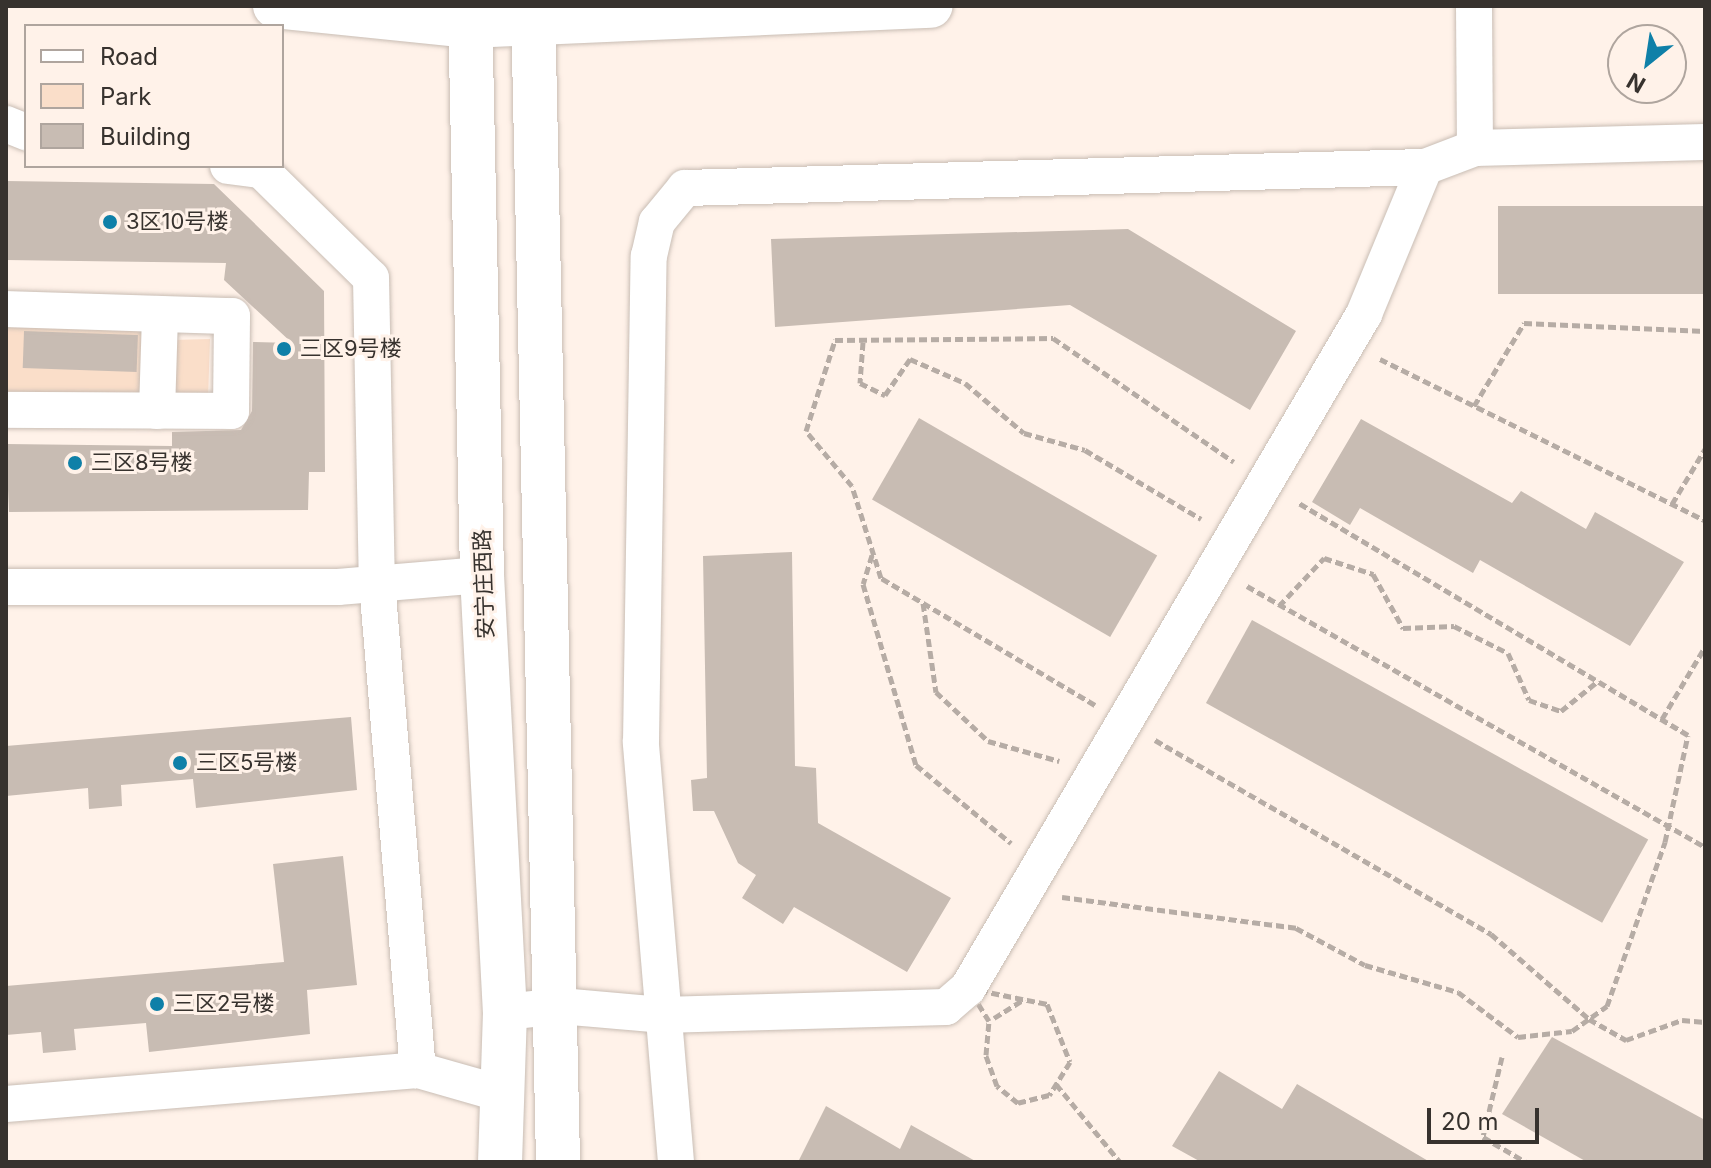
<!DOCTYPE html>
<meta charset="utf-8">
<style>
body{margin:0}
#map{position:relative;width:1711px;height:1168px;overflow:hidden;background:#fff2e9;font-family:Inter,"Noto Sans SC",sans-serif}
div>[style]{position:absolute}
.green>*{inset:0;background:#fadec9;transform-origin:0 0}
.building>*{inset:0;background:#c8bcb3;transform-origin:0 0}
.path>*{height:5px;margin-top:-2.5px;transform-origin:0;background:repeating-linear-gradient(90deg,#b6aca5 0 8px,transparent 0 12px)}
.roads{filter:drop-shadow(0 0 2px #c9bdb4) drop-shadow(0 0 2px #c9bdb4)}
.minor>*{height:36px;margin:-18px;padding:0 18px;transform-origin:18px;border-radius:18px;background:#fff}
.tertiary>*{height:44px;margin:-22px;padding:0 22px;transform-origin:22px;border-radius:22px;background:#fff}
.secondary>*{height:44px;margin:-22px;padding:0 22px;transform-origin:22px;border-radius:22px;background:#fff}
.dots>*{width:22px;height:22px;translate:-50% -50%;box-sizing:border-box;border:4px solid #fff2e9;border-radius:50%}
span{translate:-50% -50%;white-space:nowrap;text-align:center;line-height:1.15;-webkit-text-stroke:6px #fff2e9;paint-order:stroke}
.poi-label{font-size:22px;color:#37322e}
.left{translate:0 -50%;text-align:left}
.street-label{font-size:22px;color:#37322e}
.frame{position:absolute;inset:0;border:8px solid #37322e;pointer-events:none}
.legend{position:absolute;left:24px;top:24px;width:260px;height:144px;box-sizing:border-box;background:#fff2e9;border:2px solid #afa59e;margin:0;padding:10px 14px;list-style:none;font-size:24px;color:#37322e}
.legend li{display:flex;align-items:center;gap:16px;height:40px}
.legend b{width:40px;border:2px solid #afa59e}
.north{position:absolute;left:1607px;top:24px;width:80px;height:80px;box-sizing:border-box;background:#fff2e9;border:2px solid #afa59e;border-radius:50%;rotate:210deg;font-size:22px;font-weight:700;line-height:32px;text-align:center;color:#37322e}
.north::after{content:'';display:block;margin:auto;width:28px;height:36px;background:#0f80a8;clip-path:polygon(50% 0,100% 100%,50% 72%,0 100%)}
.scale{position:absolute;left:1427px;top:1108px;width:112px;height:36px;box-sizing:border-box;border:4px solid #37322e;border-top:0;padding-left:10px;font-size:24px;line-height:28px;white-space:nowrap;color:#37322e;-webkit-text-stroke:6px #fff2e9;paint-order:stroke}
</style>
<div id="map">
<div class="green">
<div style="left:6px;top:315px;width:149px;height:81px;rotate:2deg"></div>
<div style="clip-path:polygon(210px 339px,208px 398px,175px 397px,172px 340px)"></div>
</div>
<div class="building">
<div style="clip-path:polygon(6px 181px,214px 184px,324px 291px,325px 472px,309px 472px,308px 510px,9px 512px,6px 444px,172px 446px,172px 432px,241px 430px,252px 411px,253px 342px,292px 343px,224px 280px,226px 263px,6px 260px)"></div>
<div style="left:1705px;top:206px;width:88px;height:207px;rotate:90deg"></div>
<div style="clip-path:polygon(1128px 229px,1296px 331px,1250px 410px,1070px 305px,775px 327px,771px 239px)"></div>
<div style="left:24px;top:331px;width:114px;height:37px;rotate:2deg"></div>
<div style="left:919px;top:418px;width:275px;height:94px;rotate:30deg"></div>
<div style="clip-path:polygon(1361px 419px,1512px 503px,1521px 491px,1586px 529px,1595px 512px,1684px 562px,1630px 646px,1480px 560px,1473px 573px,1360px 508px,1350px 525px,1312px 502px)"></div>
<div style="clip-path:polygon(792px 552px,795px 766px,816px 768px,818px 823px,951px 898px,907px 972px,794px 907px,783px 924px,742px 898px,756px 875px,738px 863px,714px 811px,693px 811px,691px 780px,707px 778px,703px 556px)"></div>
<div style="left:1252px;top:620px;width:453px;height:95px;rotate:29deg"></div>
<div style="clip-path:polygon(351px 717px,357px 790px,196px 808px,193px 779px,121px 785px,122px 806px,89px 809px,88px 788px,6px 796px,6px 746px)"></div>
<div style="clip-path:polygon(343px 856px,357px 985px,307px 990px,310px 1034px,149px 1052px,146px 1023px,74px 1029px,76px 1050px,43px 1053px,41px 1032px,6px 1035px,6px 986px,284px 962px,273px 864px)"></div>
<div style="clip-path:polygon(1552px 1037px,1705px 1120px,1705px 1162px,1587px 1162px,1502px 1114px)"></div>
<div style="clip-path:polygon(1219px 1071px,1282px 1109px,1297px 1084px,1430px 1162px,1201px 1162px,1172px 1146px)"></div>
<div style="clip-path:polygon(826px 1106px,900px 1149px,911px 1125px,977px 1162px,798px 1162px)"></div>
</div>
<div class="path">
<div style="left:863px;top:342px;width:41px;rotate:94.2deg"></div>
<div style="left:860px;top:383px;width:28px;rotate:26deg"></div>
<div style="left:885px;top:395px;width:44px;rotate:-55.2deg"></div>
<div style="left:910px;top:359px;width:60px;rotate:23.6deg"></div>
<div style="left:965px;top:383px;width:77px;rotate:40.3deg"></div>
<div style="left:1024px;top:433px;width:63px;rotate:15.6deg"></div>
<div style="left:1085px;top:450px;width:135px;rotate:30.7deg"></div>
<div style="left:1380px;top:359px;width:363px;rotate:26.4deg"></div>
<div style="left:1474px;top:406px;width:97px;rotate:-58.9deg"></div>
<div style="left:1524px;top:323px;width:181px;rotate:2.5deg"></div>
<div style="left:1672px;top:504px;width:64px;rotate:-59deg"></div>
<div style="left:872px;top:555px;width:30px;rotate:107deg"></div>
<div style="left:863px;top:584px;width:189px;rotate:73.7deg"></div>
<div style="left:916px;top:765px;width:123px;rotate:39.4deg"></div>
<div style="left:1247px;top:586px;width:527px;rotate:29.68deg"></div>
<div style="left:923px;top:603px;width:90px;rotate:81.7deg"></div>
<div style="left:936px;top:692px;width:71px;rotate:43.3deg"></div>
<div style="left:988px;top:741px;width:74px;rotate:15.7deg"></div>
<div style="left:1279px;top:606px;width:66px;rotate:-46.8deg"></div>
<div style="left:1324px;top:558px;width:52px;rotate:18.1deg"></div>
<div style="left:1373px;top:574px;width:62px;rotate:60.9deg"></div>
<div style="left:1403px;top:628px;width:51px;rotate:-2.2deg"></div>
<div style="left:1454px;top:626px;width:60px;rotate:26.6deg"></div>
<div style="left:1508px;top:653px;width:51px;rotate:65.9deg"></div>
<div style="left:1529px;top:700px;width:34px;rotate:19deg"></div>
<div style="left:1561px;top:711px;width:48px;rotate:-39deg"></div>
<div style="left:1095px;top:705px;width:249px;rotate:-149.3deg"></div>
<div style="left:881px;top:578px;width:96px;rotate:-107.5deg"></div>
<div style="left:852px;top:486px;width:72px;rotate:-129.9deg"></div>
<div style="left:806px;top:431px;width:96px;rotate:-72.3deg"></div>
<div style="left:835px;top:340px;width:218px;rotate:-0.5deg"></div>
<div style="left:1053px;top:338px;width:219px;rotate:34.4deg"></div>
<div style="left:1662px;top:719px;width:84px;rotate:-59.2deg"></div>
<div style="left:1155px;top:740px;width:388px;rotate:30deg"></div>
<div style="left:1491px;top:934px;width:130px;rotate:40.9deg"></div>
<div style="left:1589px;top:1019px;width:43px;rotate:29.6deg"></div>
<div style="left:1626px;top:1040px;width:59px;rotate:-19.7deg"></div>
<div style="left:1682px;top:1020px;width:23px;rotate:5deg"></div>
<div style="left:1062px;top:897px;width:236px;rotate:7.5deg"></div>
<div style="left:1296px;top:928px;width:78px;rotate:28.2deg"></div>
<div style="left:1365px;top:965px;width:97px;rotate:16.2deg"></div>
<div style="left:1458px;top:992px;width:75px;rotate:36.9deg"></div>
<div style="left:1518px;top:1037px;width:54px;rotate:-6.3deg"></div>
<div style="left:1572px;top:1031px;width:43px;rotate:-35.5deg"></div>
<div style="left:1607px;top:1006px;width:174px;rotate:-70.5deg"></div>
<div style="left:1665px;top:842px;width:109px;rotate:-77.9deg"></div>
<div style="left:1688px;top:735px;width:455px;rotate:-149.2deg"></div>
<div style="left:968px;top:988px;width:81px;rotate:11.4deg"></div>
<div style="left:1047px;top:1004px;width:62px;rotate:68.4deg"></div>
<div style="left:1070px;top:1062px;width:39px;rotate:122deg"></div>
<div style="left:1049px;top:1095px;width:32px;rotate:166deg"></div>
<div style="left:1018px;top:1103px;width:27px;rotate:-141deg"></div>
<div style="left:997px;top:1086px;width:33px;rotate:-110deg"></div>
<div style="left:986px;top:1055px;width:34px;rotate:-85deg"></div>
<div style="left:989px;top:1021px;width:39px;rotate:-122deg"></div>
<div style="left:994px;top:1018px;width:36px;rotate:-32deg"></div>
<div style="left:1502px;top:1057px;width:82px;rotate:103.4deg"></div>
<div style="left:1483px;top:1137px;width:50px;rotate:30.2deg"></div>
<div style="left:1056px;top:1084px;width:101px;rotate:50.6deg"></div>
</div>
<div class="roads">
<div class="minor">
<div style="left:1474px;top:6px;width:142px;rotate:89.6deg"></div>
<div style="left:6px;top:124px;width:22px;rotate:22deg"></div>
<div style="left:228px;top:166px;width:33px;rotate:7deg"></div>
<div style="left:261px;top:170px;width:154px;rotate:44.5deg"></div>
<div style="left:371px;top:278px;width:305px;rotate:88.9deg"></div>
<div style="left:377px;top:583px;width:489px;rotate:85.2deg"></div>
<div style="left:6px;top:309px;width:226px;rotate:1.8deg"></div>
<div style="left:232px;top:316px;width:95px;rotate:90.6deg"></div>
<div style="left:231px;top:411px;width:225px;rotate:-179.7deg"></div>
<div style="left:157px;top:411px;width:97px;rotate:-88.2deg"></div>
<div style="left:6px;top:587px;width:332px"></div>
<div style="left:338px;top:587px;width:144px;rotate:-4.8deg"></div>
<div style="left:505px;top:1012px;width:55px;rotate:-6.2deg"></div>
<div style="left:560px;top:1006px;width:102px;rotate:5deg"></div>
<div style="left:662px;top:1015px;width:284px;rotate:-1.6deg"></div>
<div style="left:946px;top:1007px;width:29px;rotate:-41deg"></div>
<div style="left:968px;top:988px;width:782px;rotate:-59.56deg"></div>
<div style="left:1364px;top:314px;width:159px;rotate:-67.5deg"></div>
<div style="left:6px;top:1104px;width:413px;rotate:-4.7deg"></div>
<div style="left:418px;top:1070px;width:87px;rotate:15.9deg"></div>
<div style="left:676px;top:1162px;width:421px;rotate:-94.8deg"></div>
<div style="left:641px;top:742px;width:486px;rotate:-89.1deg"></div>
<div style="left:649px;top:256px;width:35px;rotate:-77deg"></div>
<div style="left:657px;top:222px;width:44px;rotate:-50.5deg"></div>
<div style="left:685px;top:188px;width:740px;rotate:-1.63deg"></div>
<div style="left:1425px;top:167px;width:53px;rotate:-20.8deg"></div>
<div style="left:1475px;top:148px;width:230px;rotate:-1.5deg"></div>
</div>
<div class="tertiary">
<div style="left:275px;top:6px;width:194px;rotate:5.9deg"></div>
<div style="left:468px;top:26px;width:463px;rotate:-2.5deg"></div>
</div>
<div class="secondary">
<div style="left:470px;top:6px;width:569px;rotate:88.79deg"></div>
<div style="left:482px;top:575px;width:438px;rotate:87deg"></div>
<div style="left:505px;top:1012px;width:150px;rotate:91.9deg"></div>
<div style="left:533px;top:6px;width:1156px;rotate:88.76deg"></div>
</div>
</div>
<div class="dots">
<div style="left:110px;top:222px;background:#0f80a8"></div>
<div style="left:284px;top:349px;background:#0f80a8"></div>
<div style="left:75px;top:463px;background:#0f80a8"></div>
<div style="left:180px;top:763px;background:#0f80a8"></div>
<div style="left:157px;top:1004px;background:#0f80a8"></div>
</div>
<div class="poi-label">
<span class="left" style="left:126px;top:222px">3区10号楼</span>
<span class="left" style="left:300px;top:349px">三区9号楼</span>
<span class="left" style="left:91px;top:463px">三区8号楼</span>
<span class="left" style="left:196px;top:763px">三区5号楼</span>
<span class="left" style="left:173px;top:1004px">三区2号楼</span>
</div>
<div class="street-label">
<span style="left:484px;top:584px;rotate:-92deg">安宁庄西路</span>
</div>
<div class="frame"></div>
<ul class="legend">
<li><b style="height:10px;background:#fff"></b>Road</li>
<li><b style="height:22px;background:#fadec9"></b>Park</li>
<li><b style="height:22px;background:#c8bcb3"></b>Building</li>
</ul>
<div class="north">N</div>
<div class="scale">20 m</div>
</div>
